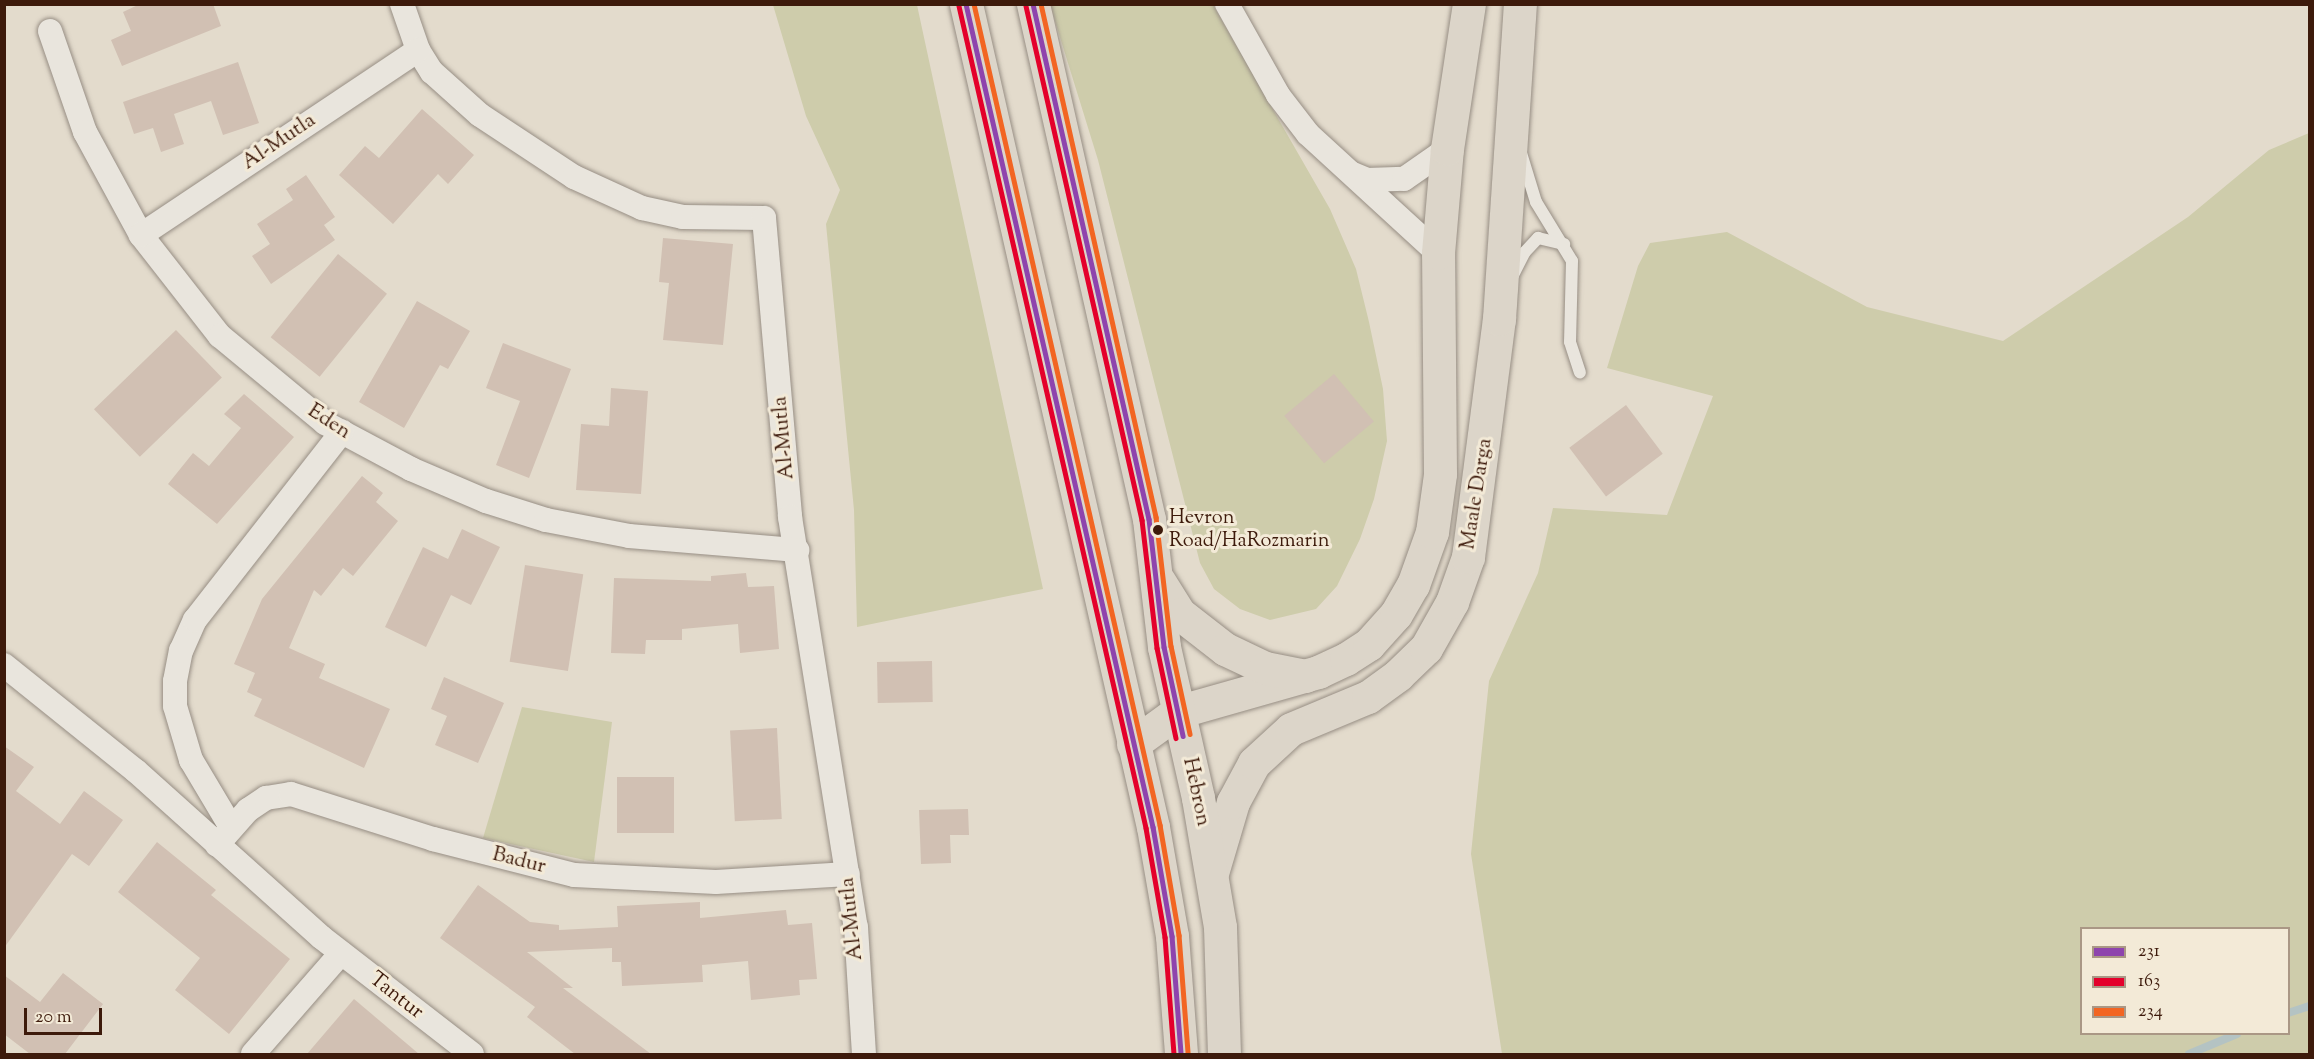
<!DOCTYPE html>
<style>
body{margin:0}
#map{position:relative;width:2314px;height:1059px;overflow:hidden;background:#e3dbcc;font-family:"Sorts Mill Goudy",serif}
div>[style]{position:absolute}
.green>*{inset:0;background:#ceccab}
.stream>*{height:8px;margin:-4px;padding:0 4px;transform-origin:4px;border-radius:4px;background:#b4c3c3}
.building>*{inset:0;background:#d1c0b3;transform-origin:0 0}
.roads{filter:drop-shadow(0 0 2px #978e84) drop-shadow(0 0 2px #978e84)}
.service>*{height:12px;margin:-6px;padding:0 6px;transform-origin:6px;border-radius:6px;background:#e9e5dd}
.minor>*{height:24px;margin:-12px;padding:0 12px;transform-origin:12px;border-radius:12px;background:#e9e5dd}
.primary>*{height:33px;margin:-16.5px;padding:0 16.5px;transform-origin:16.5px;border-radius:16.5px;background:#dcd5c9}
.trunk>*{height:33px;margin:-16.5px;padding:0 16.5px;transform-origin:16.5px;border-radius:16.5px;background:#dcd5c9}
.bus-1>*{height:4.5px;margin:-2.25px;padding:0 2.25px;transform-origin:2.25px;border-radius:2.25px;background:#8e44ad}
.bus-2>*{height:4.5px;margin:-2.25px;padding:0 2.25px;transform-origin:2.25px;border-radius:2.25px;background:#e4002b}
.bus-3>*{height:4.5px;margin:-2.25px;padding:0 2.25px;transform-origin:2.25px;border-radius:2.25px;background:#f26522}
.dots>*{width:16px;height:16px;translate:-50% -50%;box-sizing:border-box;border:3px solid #f3ead7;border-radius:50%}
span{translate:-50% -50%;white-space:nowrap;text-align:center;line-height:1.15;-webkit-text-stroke:6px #f3ead7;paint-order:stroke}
.bus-label{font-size:20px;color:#3d1a0b}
.left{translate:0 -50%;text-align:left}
.street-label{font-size:21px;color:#3d1a0b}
.frame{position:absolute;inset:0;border:6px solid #3d1a0b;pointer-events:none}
.legend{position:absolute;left:2080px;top:927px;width:210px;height:108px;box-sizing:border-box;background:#f3ead7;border:2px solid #aa9785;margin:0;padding:8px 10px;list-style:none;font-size:18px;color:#3d1a0b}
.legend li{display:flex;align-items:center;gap:12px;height:30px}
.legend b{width:30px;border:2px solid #aa9785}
.scale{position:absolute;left:24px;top:1008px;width:78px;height:27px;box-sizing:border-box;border:3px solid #3d1a0b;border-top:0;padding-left:8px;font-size:18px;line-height:21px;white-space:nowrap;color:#3d1a0b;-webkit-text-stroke:4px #f3ead7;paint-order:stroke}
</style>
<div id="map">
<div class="green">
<div style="clip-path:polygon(773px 5px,917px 5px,1043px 589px,857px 627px,854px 510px,826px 224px,840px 190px,806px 116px)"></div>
<div style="clip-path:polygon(1050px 5px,1213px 5px,1330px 209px,1356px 269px,1369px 322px,1383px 389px,1387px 441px,1374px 499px,1360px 539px,1337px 586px,1316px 609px,1270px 620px,1240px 609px,1214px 589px,1200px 563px,1098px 160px)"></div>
<div style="clip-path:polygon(evenodd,2309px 133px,2309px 1054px,1502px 1054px,1471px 854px,1489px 681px,1538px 573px,1553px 508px,1667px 515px,1713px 396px,1607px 368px,1638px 266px,1650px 243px,1727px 232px,1867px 307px,2003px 341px,2188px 217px,2269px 150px,2309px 133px,2082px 928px,2288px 928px,2288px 1034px,2082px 1034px,2082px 928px)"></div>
<div style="clip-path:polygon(522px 707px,612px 722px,594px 862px,483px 838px)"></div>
</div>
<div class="stream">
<div style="left:2288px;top:1013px;width:23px;rotate:-18deg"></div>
<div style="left:2189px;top:1054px;width:52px;rotate:-22.6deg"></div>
</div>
<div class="building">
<div style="clip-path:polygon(140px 4px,213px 4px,221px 26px,122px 66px,111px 40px,131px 31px,123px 12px)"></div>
<div style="clip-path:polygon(238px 62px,259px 123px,223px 135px,211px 101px,174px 114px,184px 144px,161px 152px,153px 128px,134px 134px,123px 102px)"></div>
<div style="clip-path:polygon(422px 109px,474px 155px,448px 184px,438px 174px,393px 224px,339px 175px,365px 146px,379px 158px)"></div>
<div style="clip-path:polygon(306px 175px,335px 217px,324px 225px,335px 240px,271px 284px,252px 256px,270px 244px,257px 224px,293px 200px,286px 189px)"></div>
<div style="clip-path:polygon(663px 238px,733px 244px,723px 345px,663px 340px,669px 283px,659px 282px)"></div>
<div style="left:338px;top:254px;width:63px;height:107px;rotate:39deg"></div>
<div style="clip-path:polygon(417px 301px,470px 331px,448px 369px,440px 365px,404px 428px,359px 402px)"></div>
<div style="left:176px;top:330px;width:66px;height:114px;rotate:46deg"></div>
<div style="clip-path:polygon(503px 343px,571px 369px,529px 478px,496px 465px,520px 401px,486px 388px)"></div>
<div style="left:1334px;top:374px;width:62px;height:65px;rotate:50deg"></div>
<div style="clip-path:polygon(611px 388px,648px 391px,641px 494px,576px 490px,581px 424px,609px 426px)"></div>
<div style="clip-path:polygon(244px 394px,294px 437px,217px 524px,168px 484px,193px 453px,209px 466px,241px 428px,224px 414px)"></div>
<div style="left:1626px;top:405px;width:61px;height:71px;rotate:53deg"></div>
<div style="clip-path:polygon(362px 476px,383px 493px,376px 502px,398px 521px,353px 576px,343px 568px,321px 596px,314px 590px,289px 648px,325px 664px,319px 678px,390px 709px,364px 768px,254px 716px,262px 699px,247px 692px,255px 673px,234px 664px,262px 599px)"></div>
<div style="clip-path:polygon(462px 529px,500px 547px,471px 605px,451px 595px,426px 647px,385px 627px,423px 547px,448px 559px)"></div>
<div style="left:525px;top:565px;width:59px;height:98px;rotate:9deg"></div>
<div style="clip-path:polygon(746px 573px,748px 587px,774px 586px,779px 649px,740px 653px,738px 624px,682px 629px,682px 640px,646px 640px,645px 654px,611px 653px,614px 578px,711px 581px,711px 576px)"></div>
<div style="left:932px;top:661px;width:41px;height:55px;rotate:89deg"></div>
<div style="clip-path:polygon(444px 677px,504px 703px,478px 763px,435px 745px,447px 716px,431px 709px)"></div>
<div style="left:777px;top:728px;width:91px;height:47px;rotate:87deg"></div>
<div style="clip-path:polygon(4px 746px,34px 767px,16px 791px,60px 824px,84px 791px,123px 820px,89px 866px,72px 854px,4px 948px)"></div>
<div style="left:674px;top:777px;width:56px;height:57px;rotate:90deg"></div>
<div style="clip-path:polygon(968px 809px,969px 835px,950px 835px,951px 863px,921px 864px,919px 810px)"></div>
<div style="clip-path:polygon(157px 842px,216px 890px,211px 895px,290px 959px,229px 1034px,175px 990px,200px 958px,118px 892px)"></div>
<div style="clip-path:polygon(478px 885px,530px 922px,559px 925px,559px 930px,618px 927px,617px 906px,700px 902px,700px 918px,786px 910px,788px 925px,812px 923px,817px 979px,799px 980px,800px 995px,751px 1000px,748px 961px,702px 965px,703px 982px,622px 986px,621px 962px,612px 962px,612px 948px,527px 952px,573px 988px,563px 988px,651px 1054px,575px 1054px,527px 1017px,535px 1007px,440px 938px)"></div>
<div style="clip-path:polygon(63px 973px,103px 1004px,65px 1054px,30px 1054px,4px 1034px,4px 975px,40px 1002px)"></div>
<div style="clip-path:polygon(354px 999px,419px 1054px,307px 1054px)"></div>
</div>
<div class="roads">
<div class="service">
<div style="left:1521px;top:153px;width:51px;rotate:73deg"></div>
<div style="left:1536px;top:202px;width:69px;rotate:58.6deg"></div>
<div style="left:1572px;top:261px;width:81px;rotate:91.4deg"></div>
<div style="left:1570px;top:342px;width:32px;rotate:72deg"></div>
<div style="left:1513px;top:275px;width:25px;rotate:-63deg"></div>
<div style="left:1524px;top:253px;width:21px;rotate:-47deg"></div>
<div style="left:1538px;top:238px;width:27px;rotate:13deg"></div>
</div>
<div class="minor">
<div style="left:402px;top:4px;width:49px;rotate:70.8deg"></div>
<div style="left:418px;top:50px;width:26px;rotate:58deg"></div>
<div style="left:432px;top:72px;width:64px;rotate:41.9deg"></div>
<div style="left:480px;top:115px;width:113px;rotate:33.4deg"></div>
<div style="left:574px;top:177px;width:75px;rotate:24.5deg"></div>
<div style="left:642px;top:208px;width:42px;rotate:12.4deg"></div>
<div style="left:683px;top:217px;width:81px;rotate:0.7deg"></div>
<div style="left:764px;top:218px;width:300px;rotate:85deg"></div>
<div style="left:790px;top:517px;width:415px;rotate:80.9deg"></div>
<div style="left:856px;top:927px;width:127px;rotate:86.4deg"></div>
<div style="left:1227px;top:4px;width:104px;rotate:60.7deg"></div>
<div style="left:1278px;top:95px;width:49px;rotate:52.4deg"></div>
<div style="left:1308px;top:134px;width:176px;rotate:42.5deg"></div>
<div style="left:50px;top:31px;width:107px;rotate:70.9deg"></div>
<div style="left:85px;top:132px;width:117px;rotate:61.5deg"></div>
<div style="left:141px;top:235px;width:128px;rotate:52deg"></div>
<div style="left:220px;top:336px;width:136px;rotate:39.6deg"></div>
<div style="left:325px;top:423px;width:98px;rotate:28.1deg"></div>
<div style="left:411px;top:469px;width:82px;rotate:23.1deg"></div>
<div style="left:486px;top:501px;width:63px;rotate:17.6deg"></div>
<div style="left:546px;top:520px;width:85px;rotate:10.9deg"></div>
<div style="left:629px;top:536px;width:169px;rotate:4.8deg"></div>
<div style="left:1353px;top:174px;width:15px;rotate:23deg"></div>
<div style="left:1367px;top:180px;width:37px;rotate:-2deg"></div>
<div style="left:1404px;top:179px;width:52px;rotate:-34.9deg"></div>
<div style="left:141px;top:235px;width:333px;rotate:-33.7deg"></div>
<div style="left:4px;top:665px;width:169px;rotate:38.8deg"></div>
<div style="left:136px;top:771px;width:249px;rotate:41.9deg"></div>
<div style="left:321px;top:937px;width:191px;rotate:37.8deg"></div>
<div style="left:231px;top:827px;width:78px;rotate:-120.8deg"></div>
<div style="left:191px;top:760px;width:56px;rotate:-106.5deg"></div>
<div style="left:175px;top:706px;width:25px;rotate:-90deg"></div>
<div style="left:175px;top:681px;width:31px;rotate:-79deg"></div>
<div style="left:181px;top:651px;width:34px;rotate:-66deg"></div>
<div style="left:195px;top:620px;width:239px;rotate:-52deg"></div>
<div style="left:217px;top:845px;width:47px;rotate:-48.5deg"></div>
<div style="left:248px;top:810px;width:22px;rotate:-34deg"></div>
<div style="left:266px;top:798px;width:25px;rotate:-9deg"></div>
<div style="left:291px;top:794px;width:149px;rotate:17.6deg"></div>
<div style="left:433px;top:839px;width:146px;rotate:14.3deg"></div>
<div style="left:574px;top:875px;width:142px;rotate:2.8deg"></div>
<div style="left:716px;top:882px;width:132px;rotate:-3.5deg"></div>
<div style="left:253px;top:1054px;width:134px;rotate:-48.9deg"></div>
</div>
<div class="primary">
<div style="left:1133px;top:744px;width:54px;rotate:-36deg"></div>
<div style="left:1177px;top:712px;width:147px;rotate:-15.8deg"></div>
<div style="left:1318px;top:672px;width:31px;rotate:-25deg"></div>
<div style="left:1346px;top:659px;width:27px;rotate:-33deg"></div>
<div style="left:1369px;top:644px;width:40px;rotate:-48deg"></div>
<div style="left:1396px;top:614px;width:34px;rotate:-60deg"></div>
<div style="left:1413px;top:585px;width:56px;rotate:-70.3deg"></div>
<div style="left:1432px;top:532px;width:59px;rotate:-82.1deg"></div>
<div style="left:1440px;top:474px;width:221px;rotate:-90.5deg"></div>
<div style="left:1438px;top:253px;width:104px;rotate:-85.1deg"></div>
<div style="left:1447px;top:149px;width:147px;rotate:-81.4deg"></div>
<div style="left:1212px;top:873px;width:74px;rotate:-73.5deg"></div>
<div style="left:1233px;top:802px;width:44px;rotate:-61.7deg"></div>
<div style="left:1254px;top:763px;width:50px;rotate:-42.6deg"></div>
<div style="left:1291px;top:729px;width:83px;rotate:-22.6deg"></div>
<div style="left:1368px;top:697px;width:37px;rotate:-36deg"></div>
<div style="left:1398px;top:675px;width:39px;rotate:-44deg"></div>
<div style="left:1426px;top:648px;width:53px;rotate:-60.5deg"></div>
<div style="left:1452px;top:602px;width:48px;rotate:-70.4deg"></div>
<div style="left:1468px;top:557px;width:240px;rotate:-82.6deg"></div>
<div style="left:1499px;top:319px;width:316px;rotate:-86.2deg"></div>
</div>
<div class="trunk">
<div style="left:966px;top:4px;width:844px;rotate:77.2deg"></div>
<div style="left:1153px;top:827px;width:111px;rotate:80.1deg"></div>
<div style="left:1172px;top:936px;width:118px;rotate:85.6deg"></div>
<div style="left:1033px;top:4px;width:528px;rotate:77.31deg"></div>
<div style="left:1149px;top:519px;width:129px;rotate:83.3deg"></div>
<div style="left:1164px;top:647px;width:155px;rotate:77.3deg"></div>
<div style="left:1198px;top:798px;width:131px;rotate:80.3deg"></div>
<div style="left:1220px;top:927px;width:127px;rotate:88.2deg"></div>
<div style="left:1159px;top:581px;width:39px;rotate:58deg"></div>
<div style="left:1180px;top:614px;width:57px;rotate:37.9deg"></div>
<div style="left:1225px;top:649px;width:44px;rotate:25.4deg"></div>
<div style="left:1265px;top:668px;width:41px;rotate:11.3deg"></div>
</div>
</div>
<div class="bus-1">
<div style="left:966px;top:4px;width:844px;rotate:77.2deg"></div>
<div style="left:1153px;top:827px;width:111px;rotate:80.1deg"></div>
<div style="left:1172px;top:936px;width:118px;rotate:85.6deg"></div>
<div style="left:1033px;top:4px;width:528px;rotate:77.31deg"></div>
<div style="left:1149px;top:519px;width:129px;rotate:83.3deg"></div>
<div style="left:1164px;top:647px;width:91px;rotate:77.9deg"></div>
</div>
<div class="bus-2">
<div style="left:959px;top:6px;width:843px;rotate:77.18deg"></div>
<div style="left:1146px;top:828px;width:111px;rotate:80.1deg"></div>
<div style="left:1165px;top:937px;width:117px;rotate:85.6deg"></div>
<div style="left:1026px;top:6px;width:527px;rotate:77.28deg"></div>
<div style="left:1142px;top:520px;width:129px;rotate:83.3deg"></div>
<div style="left:1157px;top:648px;width:92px;rotate:78.1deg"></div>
</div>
<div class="bus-3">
<div style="left:974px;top:4px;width:842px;rotate:77.23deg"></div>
<div style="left:1160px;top:825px;width:112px;rotate:80.2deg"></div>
<div style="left:1179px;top:935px;width:118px;rotate:85.6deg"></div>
<div style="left:1041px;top:4px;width:526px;rotate:77.36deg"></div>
<div style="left:1156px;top:517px;width:130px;rotate:83.4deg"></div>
<div style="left:1171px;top:646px;width:90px;rotate:77.8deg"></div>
</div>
<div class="dots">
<div style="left:1158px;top:530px;background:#3d1a0b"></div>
</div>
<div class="bus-label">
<span class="left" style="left:1169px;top:530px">Hevron<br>Road/HaRozmarin</span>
</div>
<div class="street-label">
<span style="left:279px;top:142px;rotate:-34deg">Al-Mutla</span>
<span style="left:329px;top:422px;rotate:33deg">Eden</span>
<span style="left:784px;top:438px;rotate:-95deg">Al-Mutla</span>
<span style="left:1477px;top:494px;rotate:-81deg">Maale Darga</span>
<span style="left:1196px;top:792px;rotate:78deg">Hebron</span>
<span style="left:519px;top:861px;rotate:14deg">Badur</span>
<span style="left:852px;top:919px;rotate:-96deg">Al-Mutla</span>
<span style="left:396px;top:996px;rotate:38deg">Tantur</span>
</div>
<div class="frame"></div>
<ul class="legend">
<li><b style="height:8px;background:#8e44ad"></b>231</li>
<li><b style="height:8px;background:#e4002b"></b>163</li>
<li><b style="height:8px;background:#f26522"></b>234</li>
</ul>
<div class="scale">20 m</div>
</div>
